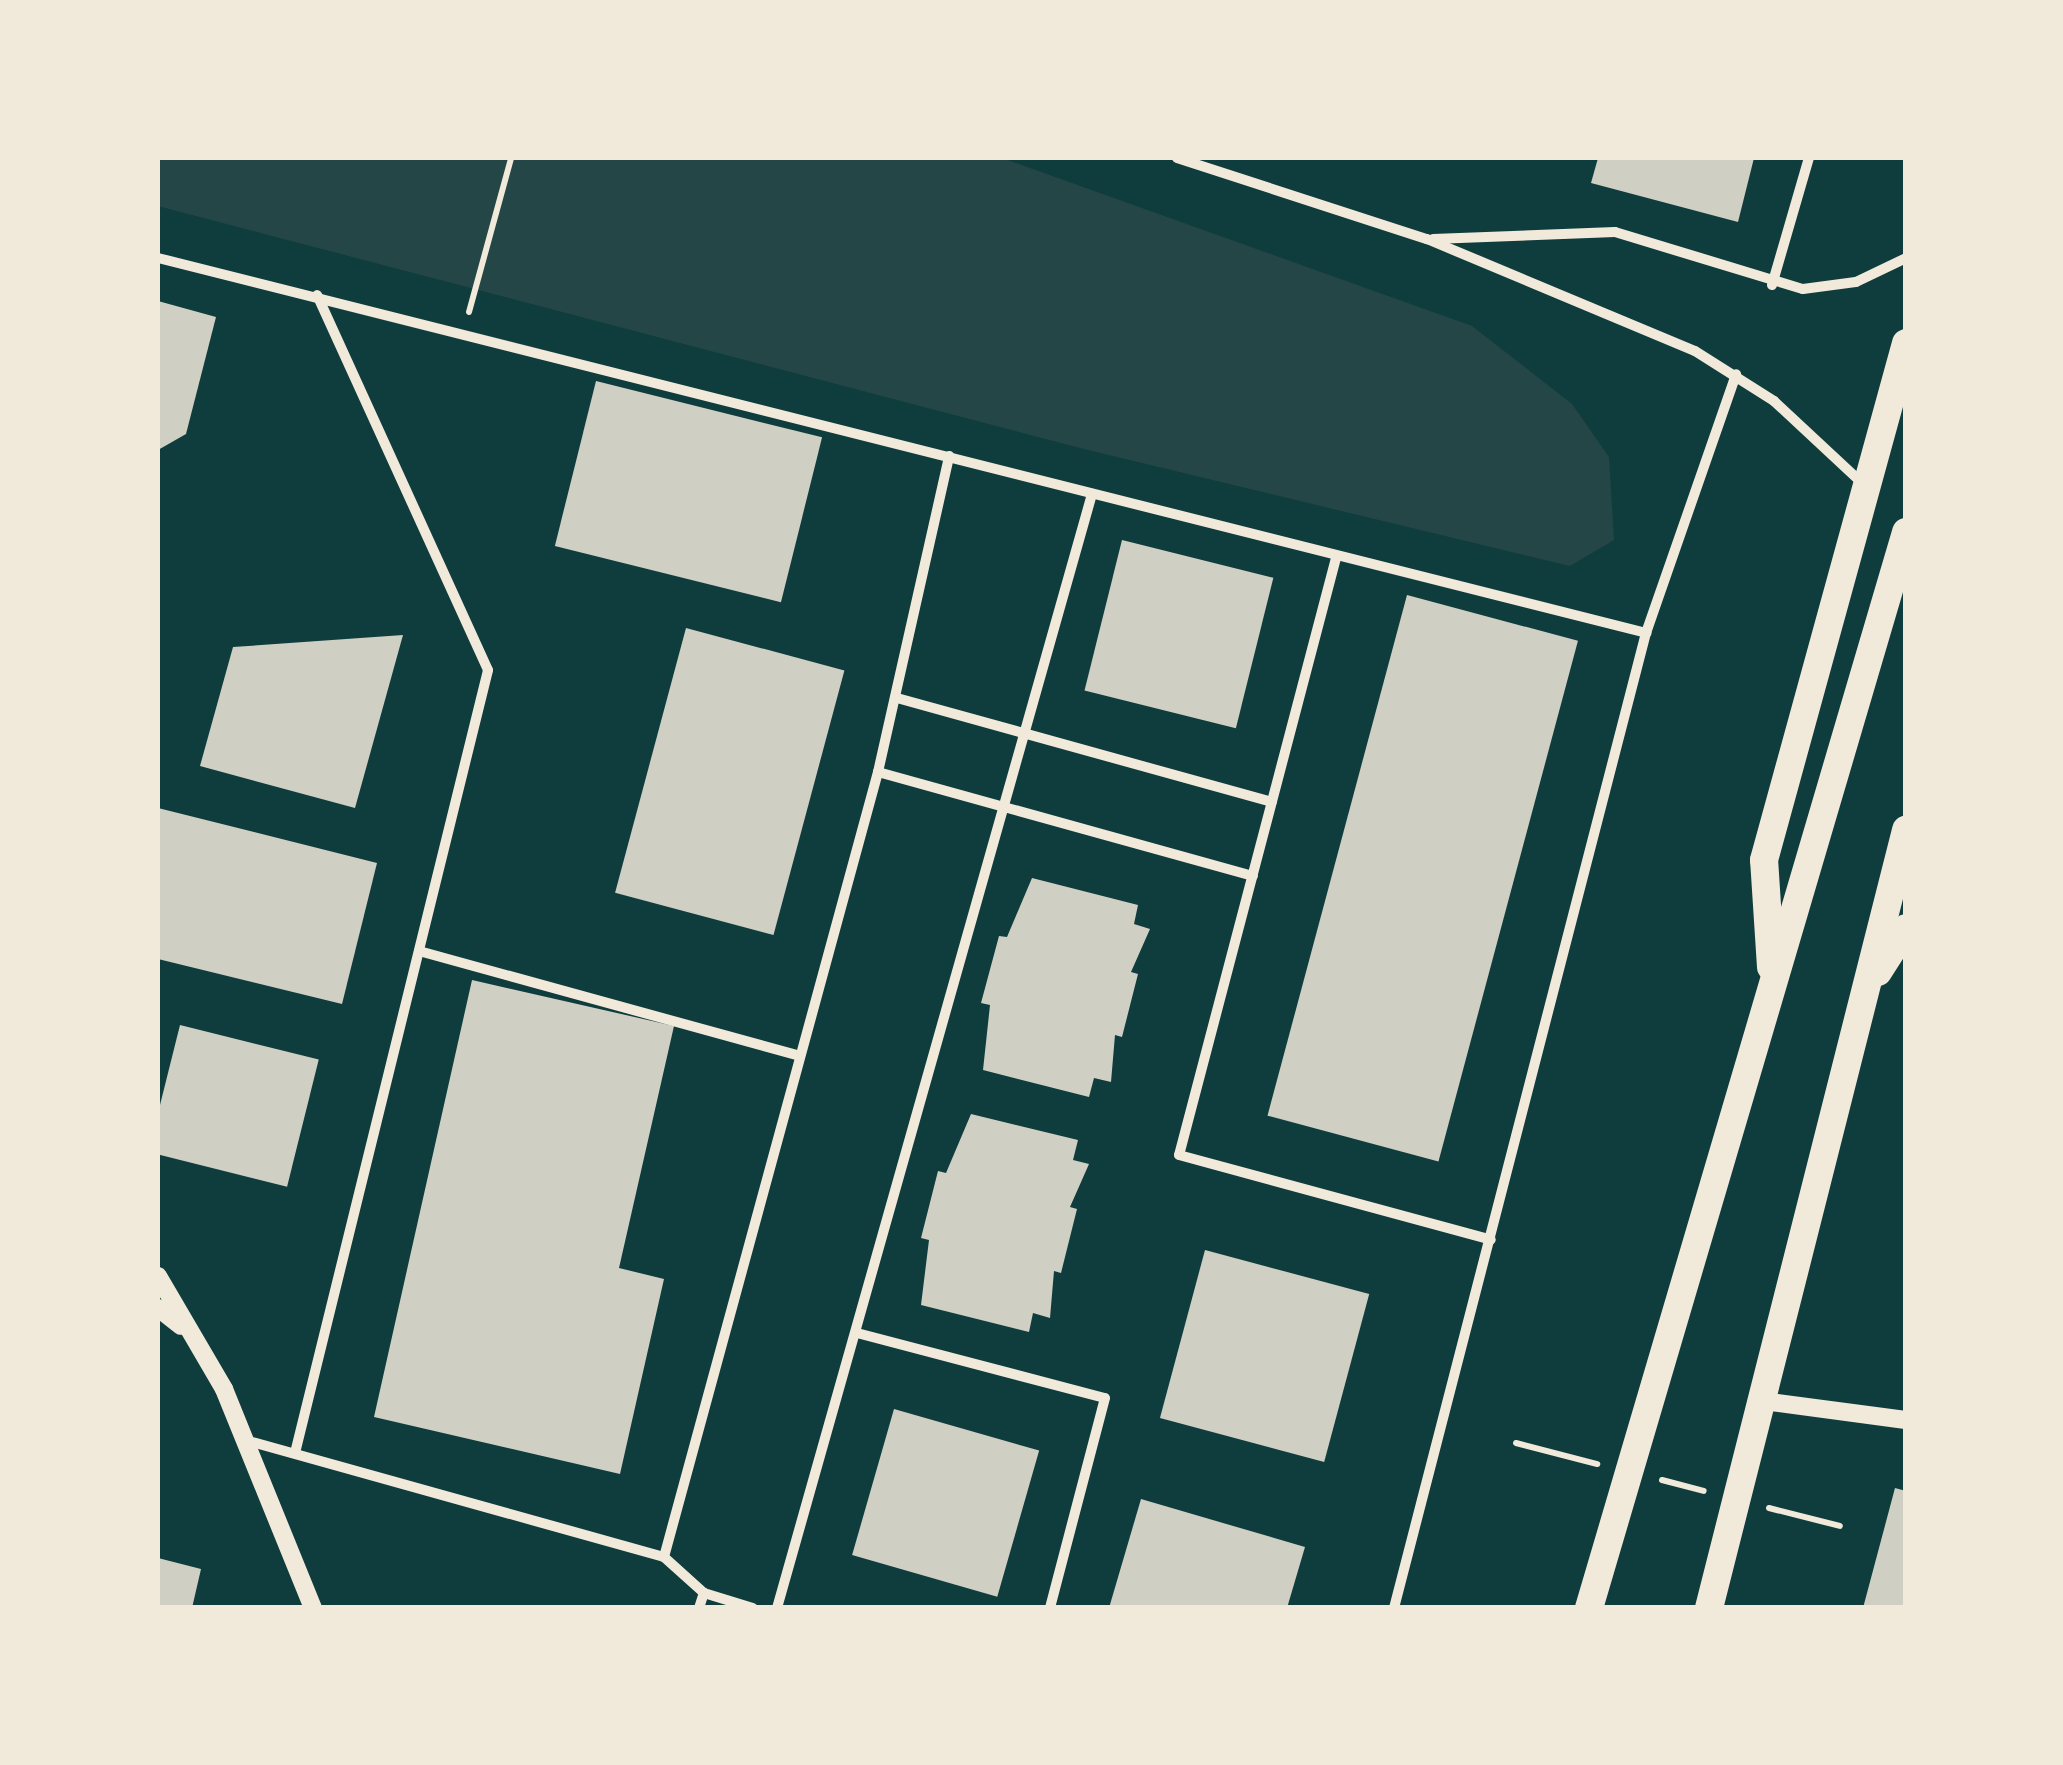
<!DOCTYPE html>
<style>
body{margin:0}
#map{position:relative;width:2063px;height:1765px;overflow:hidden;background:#0f3d3e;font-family:"Roboto Condensed",sans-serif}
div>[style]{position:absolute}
.green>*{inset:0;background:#244646}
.building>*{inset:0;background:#cfcfc3;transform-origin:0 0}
.path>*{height:6px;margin:-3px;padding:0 3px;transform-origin:3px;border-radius:3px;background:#f1e9da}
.minor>*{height:10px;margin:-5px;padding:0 5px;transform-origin:5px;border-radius:5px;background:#f1e9da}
.tertiary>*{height:18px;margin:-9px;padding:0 9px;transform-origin:9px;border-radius:9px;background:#f1e9da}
.trunk>*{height:28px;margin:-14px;padding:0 14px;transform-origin:14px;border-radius:14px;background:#f1e9da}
span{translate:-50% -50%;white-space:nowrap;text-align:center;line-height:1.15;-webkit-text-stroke:10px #f1e9da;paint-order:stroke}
.frame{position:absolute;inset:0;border:160px solid #f1e9da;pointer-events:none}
</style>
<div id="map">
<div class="green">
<div style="clip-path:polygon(158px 158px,1002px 158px,1472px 326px,1572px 404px,1609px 457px,1614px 540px,1570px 566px,1084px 449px,158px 206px)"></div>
</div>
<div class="building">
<div style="clip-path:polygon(1598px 158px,1754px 158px,1738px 222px,1591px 183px)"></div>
<div style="clip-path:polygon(158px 301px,216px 317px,186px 434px,158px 450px)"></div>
<div style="left:596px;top:381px;width:233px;height:170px;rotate:14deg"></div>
<div style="left:1122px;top:540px;width:156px;height:155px;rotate:14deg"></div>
<div style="left:1407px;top:595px;width:177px;height:539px;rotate:15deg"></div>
<div style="left:686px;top:628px;width:164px;height:274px;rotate:15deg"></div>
<div style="clip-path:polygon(403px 635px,355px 808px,200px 766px,233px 647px)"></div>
<div style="clip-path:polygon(158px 808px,377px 863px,342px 1004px,158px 959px)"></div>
<div style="clip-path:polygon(1032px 878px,1138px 905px,1134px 924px,1150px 929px,1131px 972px,1138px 974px,1122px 1037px,1115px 1035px,1111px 1082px,1094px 1078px,1089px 1097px,983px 1070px,990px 1005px,981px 1003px,999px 936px,1007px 937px)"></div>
<div style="clip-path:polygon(472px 980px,674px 1026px,619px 1268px,664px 1279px,620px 1474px,374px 1417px)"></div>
<div style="left:180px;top:1025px;width:143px;height:131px;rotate:14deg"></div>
<div style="clip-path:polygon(971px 1114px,1078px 1140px,1073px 1160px,1089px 1164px,1070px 1207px,1077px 1209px,1061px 1273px,1054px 1271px,1050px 1318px,1033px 1313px,1029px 1332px,921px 1305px,929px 1240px,921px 1238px,938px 1171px,946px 1173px)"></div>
<div style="left:1205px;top:1250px;width:170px;height:174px;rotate:15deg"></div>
<div style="left:894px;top:1409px;width:151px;height:152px;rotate:16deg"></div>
<div style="clip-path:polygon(1895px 1488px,1906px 1491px,1906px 1608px,1863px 1608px)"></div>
<div style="clip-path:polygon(1141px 1499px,1305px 1547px,1287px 1608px,1109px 1608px)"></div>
<div style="clip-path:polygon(158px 1558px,201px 1569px,192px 1608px,158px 1608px)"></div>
</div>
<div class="path">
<div style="left:469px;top:312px;width:160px;rotate:-74.7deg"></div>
<div style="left:1516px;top:1443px;width:84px;rotate:14.5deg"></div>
<div style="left:1662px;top:1480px;width:43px;rotate:14.7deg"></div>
<div style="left:1769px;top:1508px;width:73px;rotate:14.2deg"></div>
</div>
<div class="minor">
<div style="left:1177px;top:158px;width:263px;rotate:18deg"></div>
<div style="left:1427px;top:239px;width:290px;rotate:22.7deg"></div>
<div style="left:1695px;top:351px;width:93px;rotate:32.3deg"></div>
<div style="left:1774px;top:401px;width:122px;rotate:43deg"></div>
<div style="left:1433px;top:239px;width:182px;rotate:-2.2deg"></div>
<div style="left:1615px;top:232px;width:196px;rotate:16.9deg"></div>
<div style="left:1803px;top:289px;width:53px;rotate:-7.5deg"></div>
<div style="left:1856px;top:282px;width:55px;rotate:-25.6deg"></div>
<div style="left:158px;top:258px;width:1535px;rotate:14.14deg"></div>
<div style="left:1772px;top:285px;width:132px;rotate:-73.8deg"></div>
<div style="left:1336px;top:558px;width:617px;rotate:104.73deg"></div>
<div style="left:1179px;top:1155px;width:323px;rotate:15.2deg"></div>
<div style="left:897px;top:698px;width:389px;rotate:15.5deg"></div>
<div style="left:878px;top:772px;width:389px;rotate:15.5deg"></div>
<div style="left:419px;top:951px;width:395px;rotate:15.4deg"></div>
<div style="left:857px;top:1333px;width:256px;rotate:14.7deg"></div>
<div style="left:1105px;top:1398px;width:217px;rotate:104.7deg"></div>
<div style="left:245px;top:1440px;width:435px;rotate:15.6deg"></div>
<div style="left:664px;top:1557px;width:54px;rotate:42deg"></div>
<div style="left:704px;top:1593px;width:51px;rotate:17deg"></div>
<div style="left:295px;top:1453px;width:806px;rotate:-76.15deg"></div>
<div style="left:488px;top:670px;width:412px;rotate:-114.5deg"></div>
<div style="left:664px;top:1557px;width:814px;rotate:-74.75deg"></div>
<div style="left:878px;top:772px;width:324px;rotate:-77.3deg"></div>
<div style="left:699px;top:1608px;width:16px;rotate:-72deg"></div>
<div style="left:777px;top:1608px;width:1158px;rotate:-74.21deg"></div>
<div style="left:1394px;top:1608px;width:1007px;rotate:-75.51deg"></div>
<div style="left:1646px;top:633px;width:274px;rotate:-70.8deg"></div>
</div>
<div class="tertiary">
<div style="left:158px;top:1276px;width:131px;rotate:59.7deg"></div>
<div style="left:224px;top:1389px;width:236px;rotate:67.9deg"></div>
<div style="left:158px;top:1308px;width:29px;rotate:38deg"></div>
<div style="left:1763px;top:1401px;width:144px;rotate:7.6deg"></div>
</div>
<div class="trunk">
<div style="left:1771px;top:967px;width:107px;rotate:-93.7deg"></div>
<div style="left:1764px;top:860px;width:536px;rotate:-74.64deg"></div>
<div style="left:1878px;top:972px;width:52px;rotate:-57.5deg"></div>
<div style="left:1589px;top:1608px;width:1122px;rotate:-73.58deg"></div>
<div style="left:1709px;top:1608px;width:803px;rotate:-75.79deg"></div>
</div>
<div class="frame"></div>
</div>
